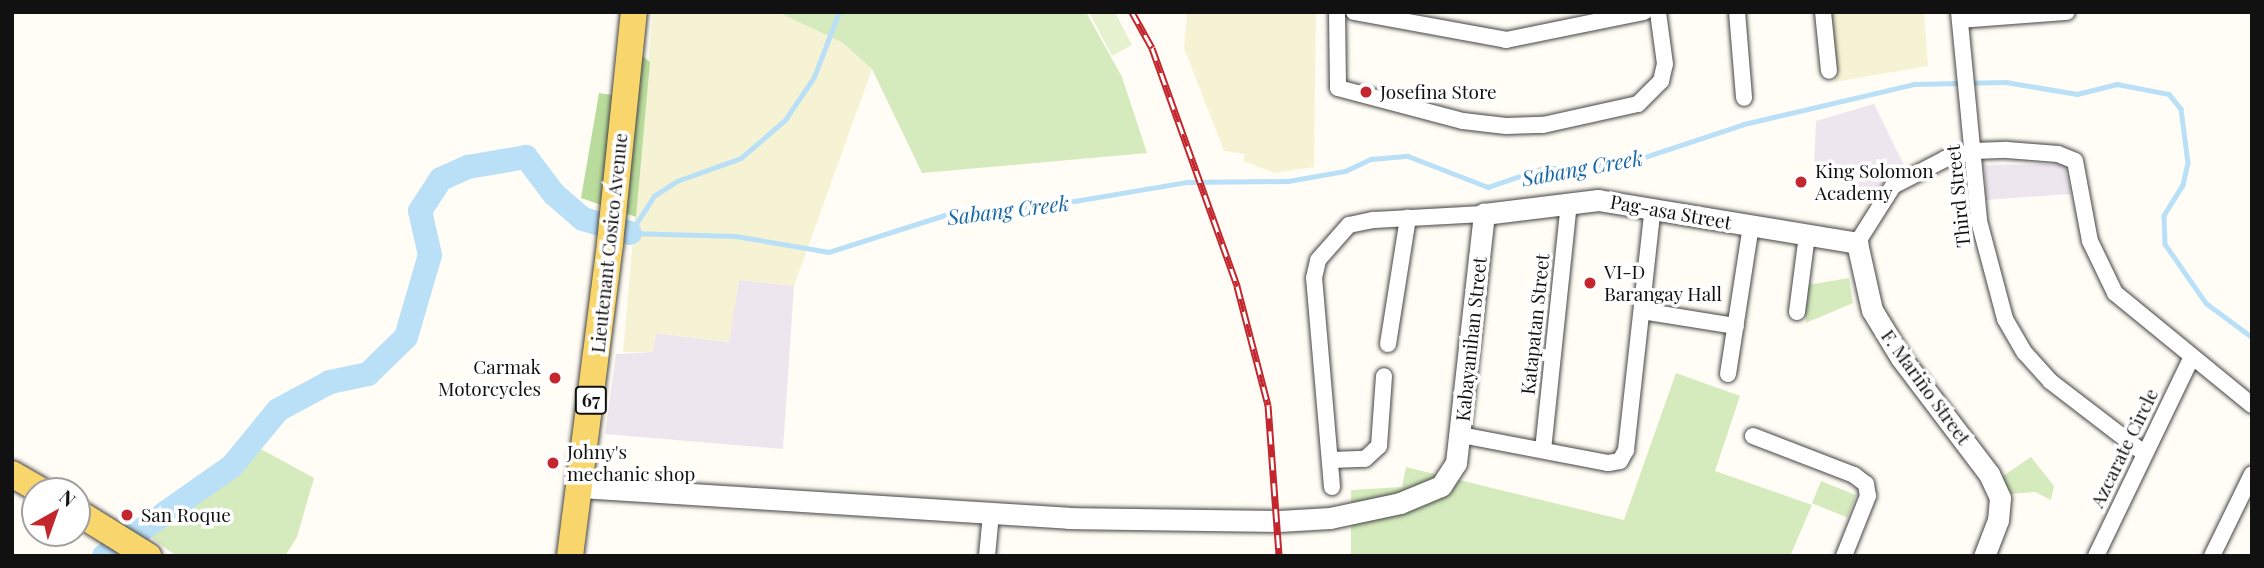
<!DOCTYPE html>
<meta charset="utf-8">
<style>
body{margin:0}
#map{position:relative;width:2264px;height:568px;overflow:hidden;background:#fffdf5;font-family:"Playfair Display",serif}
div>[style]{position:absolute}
.industrial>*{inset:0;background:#eee6ef}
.farmland>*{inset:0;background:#f6f3d4}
.green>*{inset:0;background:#d5ebbd;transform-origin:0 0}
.forest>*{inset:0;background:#b9dc9c}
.pitch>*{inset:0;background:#e6f2cf}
.stream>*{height:4.5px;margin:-2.25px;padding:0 2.25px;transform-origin:2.25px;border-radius:2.25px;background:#b9e0f7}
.river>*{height:24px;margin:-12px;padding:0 12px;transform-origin:12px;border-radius:12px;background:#b9e0f7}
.roads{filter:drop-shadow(0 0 2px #444) drop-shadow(0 0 2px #444)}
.minor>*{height:16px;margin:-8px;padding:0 8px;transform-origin:8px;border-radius:8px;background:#fff}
.tertiary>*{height:21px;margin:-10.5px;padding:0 10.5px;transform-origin:10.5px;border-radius:10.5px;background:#fff}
.primary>*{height:26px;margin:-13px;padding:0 13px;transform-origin:13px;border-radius:13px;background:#f9d66b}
.rail>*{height:7px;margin-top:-3.5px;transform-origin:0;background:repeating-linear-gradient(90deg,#fff 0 13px,#c4262e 0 26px);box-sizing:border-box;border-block:2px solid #c4262e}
.dots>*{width:19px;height:19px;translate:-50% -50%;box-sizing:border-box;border:4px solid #fff;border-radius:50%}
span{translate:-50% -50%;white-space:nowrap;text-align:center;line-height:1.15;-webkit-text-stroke:7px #fff;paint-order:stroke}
.shield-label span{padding:2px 5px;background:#fff;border:2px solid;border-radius:5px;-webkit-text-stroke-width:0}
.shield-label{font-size:18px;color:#111;font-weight:700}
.poi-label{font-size:19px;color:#111}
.left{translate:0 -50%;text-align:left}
.right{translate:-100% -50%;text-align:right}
.street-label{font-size:19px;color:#111}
.water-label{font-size:21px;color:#1768a6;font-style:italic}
.frame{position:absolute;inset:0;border:14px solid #111;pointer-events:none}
.north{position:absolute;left:21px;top:477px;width:70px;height:70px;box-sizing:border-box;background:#fff;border:2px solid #a0a0a0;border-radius:50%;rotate:40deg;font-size:19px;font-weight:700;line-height:28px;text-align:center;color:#111}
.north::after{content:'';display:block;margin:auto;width:24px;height:32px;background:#c4262e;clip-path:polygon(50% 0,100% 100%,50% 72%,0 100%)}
</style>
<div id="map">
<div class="industrial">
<div style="clip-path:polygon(1874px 104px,1904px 165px,1868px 197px,1814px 166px,1816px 121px)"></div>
<div style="clip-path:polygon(2064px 164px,2071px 194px,1986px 200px,1985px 165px)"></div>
<div style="clip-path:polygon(739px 280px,794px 286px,783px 449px,605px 434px,616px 354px,652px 352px,656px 333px,728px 342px)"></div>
</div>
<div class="farmland">
<div style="clip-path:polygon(653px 12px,778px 12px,843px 43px,872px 69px,794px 286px,739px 280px,729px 342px,656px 333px,653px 352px,623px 352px)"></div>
<div style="clip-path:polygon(1187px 12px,1316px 12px,1314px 167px,1275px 173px,1243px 161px,1245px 154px,1224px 151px,1184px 48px)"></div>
<div style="clip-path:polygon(1831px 12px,1924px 12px,1928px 66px,1835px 82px)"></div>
</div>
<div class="green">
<div style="clip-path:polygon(778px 12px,1086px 12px,1122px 77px,1147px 153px,922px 173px,872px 69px,843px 43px)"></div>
<div style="clip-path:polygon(1849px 278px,1853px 303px,1806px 323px,1801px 286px)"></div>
<div style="clip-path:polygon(1676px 373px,1740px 396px,1715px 471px,1812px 505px,1790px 556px,1351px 556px,1351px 490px,1402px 487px,1406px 467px,1624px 520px)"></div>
<div style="clip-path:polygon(259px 448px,314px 478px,297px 537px,285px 556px,176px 556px,147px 534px)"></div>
<div style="clip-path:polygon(2031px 457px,2054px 486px,2051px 500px,2035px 492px,2010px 494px,2000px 478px)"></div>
<div style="left:1821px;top:481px;width:38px;height:24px;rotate:22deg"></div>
</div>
<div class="forest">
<div style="clip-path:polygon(620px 38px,650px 62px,636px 217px,581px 198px,599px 93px,612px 95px)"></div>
</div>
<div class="pitch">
<div style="clip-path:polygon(1089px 12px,1115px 12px,1132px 45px,1112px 56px)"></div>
</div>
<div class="stream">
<div style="left:630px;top:233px;width:106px;rotate:1.6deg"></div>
<div style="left:736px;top:236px;width:94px;rotate:9.8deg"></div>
<div style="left:829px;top:252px;width:122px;rotate:-17.7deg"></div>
<div style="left:945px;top:215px;width:106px;rotate:-5.4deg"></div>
<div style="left:1051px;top:205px;width:138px;rotate:-9.6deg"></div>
<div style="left:1187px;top:182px;width:101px;rotate:-0.6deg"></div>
<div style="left:1288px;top:181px;width:58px;rotate:-10deg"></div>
<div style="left:1345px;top:171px;width:29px;rotate:-25deg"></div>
<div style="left:1371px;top:159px;width:37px;rotate:-5deg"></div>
<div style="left:1408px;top:156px;width:86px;rotate:21.2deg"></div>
<div style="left:1488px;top:187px;width:56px;rotate:-18.8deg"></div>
<div style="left:1541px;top:169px;width:86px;rotate:-4deg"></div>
<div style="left:1627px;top:163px;width:123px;rotate:-18.4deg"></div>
<div style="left:1744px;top:124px;width:175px;rotate:-13.2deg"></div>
<div style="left:1914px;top:84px;width:92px;rotate:-1.2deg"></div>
<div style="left:2006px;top:82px;width:72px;rotate:9.6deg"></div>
<div style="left:2077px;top:94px;width:41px;rotate:-14deg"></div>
<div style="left:2117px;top:84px;width:53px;rotate:10.9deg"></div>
<div style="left:2169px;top:94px;width:19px;rotate:51deg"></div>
<div style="left:2181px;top:109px;width:54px;rotate:82.6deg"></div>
<div style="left:2188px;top:163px;width:23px;rotate:103deg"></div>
<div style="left:2183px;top:185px;width:36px;rotate:122deg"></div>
<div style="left:2164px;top:216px;width:28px;rotate:88deg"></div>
<div style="left:2165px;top:244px;width:72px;rotate:55.2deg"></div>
<div style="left:2206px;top:303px;width:57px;rotate:36.5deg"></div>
<div style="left:630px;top:233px;width:44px;rotate:-57deg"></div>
<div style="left:654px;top:196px;width:27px;rotate:-33deg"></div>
<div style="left:677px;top:181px;width:68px;rotate:-19.8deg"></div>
<div style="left:741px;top:158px;width:58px;rotate:-40.8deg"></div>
<div style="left:785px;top:120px;width:52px;rotate:-56deg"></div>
<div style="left:814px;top:77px;width:70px;rotate:-69deg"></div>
</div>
<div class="river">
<div style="left:104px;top:556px;width:156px;rotate:-35.1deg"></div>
<div style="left:232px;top:466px;width:72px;rotate:-50.6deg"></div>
<div style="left:278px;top:410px;width:59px;rotate:-28.3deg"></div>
<div style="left:330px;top:382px;width:39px;rotate:-12deg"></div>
<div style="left:368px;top:374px;width:53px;rotate:-44.2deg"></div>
<div style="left:406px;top:337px;width:85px;rotate:-73.7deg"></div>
<div style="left:430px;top:255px;width:45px;rotate:-102.8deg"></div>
<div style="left:420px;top:211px;width:38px;rotate:-57deg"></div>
<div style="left:441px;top:179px;width:30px;rotate:-24deg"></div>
<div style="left:468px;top:167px;width:59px;rotate:-9.8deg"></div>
<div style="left:526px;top:157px;width:46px;rotate:52.9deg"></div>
<div style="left:554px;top:194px;width:38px;rotate:41deg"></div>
<div style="left:583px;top:219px;width:49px;rotate:16.6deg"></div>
</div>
<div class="roads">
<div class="minor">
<div style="left:1337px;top:12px;width:76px;rotate:89.2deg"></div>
<div style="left:1338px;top:88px;width:129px;rotate:14.8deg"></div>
<div style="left:1463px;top:121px;width:43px;rotate:6.6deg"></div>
<div style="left:1506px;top:126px;width:37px;rotate:-2deg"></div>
<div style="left:1543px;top:125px;width:97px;rotate:-12.5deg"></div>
<div style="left:1638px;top:104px;width:33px;rotate:-45deg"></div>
<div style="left:1661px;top:81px;width:17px;rotate:-77deg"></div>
<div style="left:1665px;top:64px;width:52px;rotate:-97.7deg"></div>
<div style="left:1354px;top:12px;width:155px;rotate:10.4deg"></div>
<div style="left:1506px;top:40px;width:141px;rotate:-11.5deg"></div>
<div style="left:1737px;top:12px;width:86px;rotate:85.3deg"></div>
<div style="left:1823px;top:12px;width:59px;rotate:84.2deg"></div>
<div style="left:1959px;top:12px;width:210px;rotate:84.5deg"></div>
<div style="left:1979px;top:221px;width:101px;rotate:75.1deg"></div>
<div style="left:2005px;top:319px;width:39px;rotate:60deg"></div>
<div style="left:2025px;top:353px;width:38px;rotate:48deg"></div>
<div style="left:2050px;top:381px;width:118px;rotate:37.5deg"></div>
<div style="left:1960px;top:20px;width:107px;rotate:-4.3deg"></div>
<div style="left:1857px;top:243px;width:67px;rotate:-57.7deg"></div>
<div style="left:1893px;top:186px;width:59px;rotate:-27.4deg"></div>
<div style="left:1945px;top:159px;width:30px;rotate:-15deg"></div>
<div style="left:1974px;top:151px;width:33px;rotate:-2deg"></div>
<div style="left:2007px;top:150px;width:51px;rotate:4.5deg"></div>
<div style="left:2058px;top:154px;width:18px;rotate:22deg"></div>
<div style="left:2075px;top:161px;width:81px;rotate:79.4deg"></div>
<div style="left:2090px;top:241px;width:58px;rotate:64.3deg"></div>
<div style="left:2115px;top:293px;width:177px;rotate:39.3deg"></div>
<div style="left:1642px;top:311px;width:95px;rotate:9.1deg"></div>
<div style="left:1797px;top:312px;width:78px;rotate:-82.6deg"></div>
<div style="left:1388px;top:344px;width:128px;rotate:-81deg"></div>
<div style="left:1728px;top:374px;width:150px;rotate:-81.2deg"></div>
<div style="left:1461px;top:435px;width:150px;rotate:10.8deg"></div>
<div style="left:1608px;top:463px;width:12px;rotate:-9deg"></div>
<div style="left:1620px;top:461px;width:13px;rotate:-61deg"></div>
<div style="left:1626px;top:450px;width:244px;rotate:-83.7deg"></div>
<div style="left:1753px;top:436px;width:108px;rotate:21.1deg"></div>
<div style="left:1854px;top:475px;width:15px;rotate:37deg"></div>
<div style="left:1866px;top:484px;width:12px;rotate:81deg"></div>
<div style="left:1868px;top:496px;width:65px;rotate:111.8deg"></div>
<div style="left:1543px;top:450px;width:249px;rotate:-84deg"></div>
<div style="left:1331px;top:460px;width:34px;rotate:-2deg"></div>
<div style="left:1365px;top:459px;width:19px;rotate:-43deg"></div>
<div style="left:1379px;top:446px;width:70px;rotate:-85.9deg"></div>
<div style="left:1332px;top:487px;width:210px;rotate:-94.9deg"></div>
<div style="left:1314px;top:278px;width:18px;rotate:-77deg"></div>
<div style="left:1318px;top:260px;width:47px;rotate:-48.5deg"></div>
<div style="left:1349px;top:225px;width:25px;rotate:-12deg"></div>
<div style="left:1373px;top:220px;width:111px;rotate:-3.1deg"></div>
<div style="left:987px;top:556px;width:42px;rotate:-84.6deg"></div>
<div style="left:2096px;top:556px;width:219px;rotate:-64.3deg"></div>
<div style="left:2212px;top:556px;width:91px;rotate:-64deg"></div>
</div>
<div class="tertiary">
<div style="left:580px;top:487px;width:489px;rotate:3.6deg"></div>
<div style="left:1068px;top:518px;width:211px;rotate:0.8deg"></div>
<div style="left:1279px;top:521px;width:51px;rotate:-3.4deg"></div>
<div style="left:1330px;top:518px;width:72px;rotate:-12.1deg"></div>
<div style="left:1400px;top:503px;width:44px;rotate:-22.5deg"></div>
<div style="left:1441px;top:486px;width:27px;rotate:-57deg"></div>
<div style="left:1456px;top:463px;width:251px;rotate:-83.6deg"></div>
<div style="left:1484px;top:214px;width:115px;rotate:-7deg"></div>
<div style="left:1598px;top:200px;width:263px;rotate:9.4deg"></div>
<div style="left:1857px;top:243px;width:69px;rotate:77.4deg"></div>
<div style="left:1872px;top:310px;width:56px;rotate:58.9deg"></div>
<div style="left:1901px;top:358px;width:146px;rotate:52.8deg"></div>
<div style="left:1989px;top:474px;width:26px;rotate:65deg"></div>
<div style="left:2000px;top:498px;width:22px;rotate:95deg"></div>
<div style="left:1998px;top:520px;width:39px;rotate:111deg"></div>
</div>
<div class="primary">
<div style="left:12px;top:474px;width:34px;rotate:30deg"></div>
<div style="left:77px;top:512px;width:84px;rotate:31.8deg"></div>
<div style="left:570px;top:556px;width:316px;rotate:-82.7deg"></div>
<div style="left:610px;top:243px;width:232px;rotate:-84.1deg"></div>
</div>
</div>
<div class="rail">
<div style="left:1132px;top:12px;width:41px;rotate:60.9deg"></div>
<div style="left:1152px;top:48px;width:253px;rotate:70.3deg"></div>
<div style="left:1237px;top:286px;width:123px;rotate:75.4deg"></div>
<div style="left:1268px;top:405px;width:151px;rotate:85.8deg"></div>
</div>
<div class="dots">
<div style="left:1366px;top:92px;background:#c4262e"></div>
<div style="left:1801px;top:182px;background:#c4262e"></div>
<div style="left:1590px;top:283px;background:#c4262e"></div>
<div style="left:555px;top:378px;background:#c4262e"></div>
<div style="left:553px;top:463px;background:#c4262e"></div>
<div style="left:127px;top:515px;background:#c4262e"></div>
</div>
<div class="shield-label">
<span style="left:591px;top:400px">67</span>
</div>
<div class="poi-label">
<span class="left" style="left:1380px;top:92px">Josefina Store</span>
<span class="left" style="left:1815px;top:182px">King Solomon<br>Academy</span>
<span class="left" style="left:1604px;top:283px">VI-D<br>Barangay Hall</span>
<span class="right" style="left:541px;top:378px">Carmak<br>Motorcycles</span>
<span class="left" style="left:567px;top:463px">Johny's<br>mechanic shop</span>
<span class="left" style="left:141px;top:515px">San Roque</span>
</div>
<div class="street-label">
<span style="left:1958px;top:196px;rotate:-96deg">Third Street</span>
<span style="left:1671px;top:212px;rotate:10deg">Pag-asa Street</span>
<span style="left:609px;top:243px;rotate:-84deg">Lieutenant Cosico Avenue</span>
<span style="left:1535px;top:324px;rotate:-84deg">Katapatan Street</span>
<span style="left:1471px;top:339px;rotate:-84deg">Kabayanihan Street</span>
<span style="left:1926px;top:387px;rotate:54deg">F. Mariño Street</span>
<span style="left:2124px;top:448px;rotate:-64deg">Azcarate Circle</span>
</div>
<div class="water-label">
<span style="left:1582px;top:167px;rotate:-10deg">Sabang Creek</span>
<span style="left:1008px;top:209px;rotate:-7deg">Sabang Creek</span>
</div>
<div class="frame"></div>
<div class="north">N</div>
</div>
